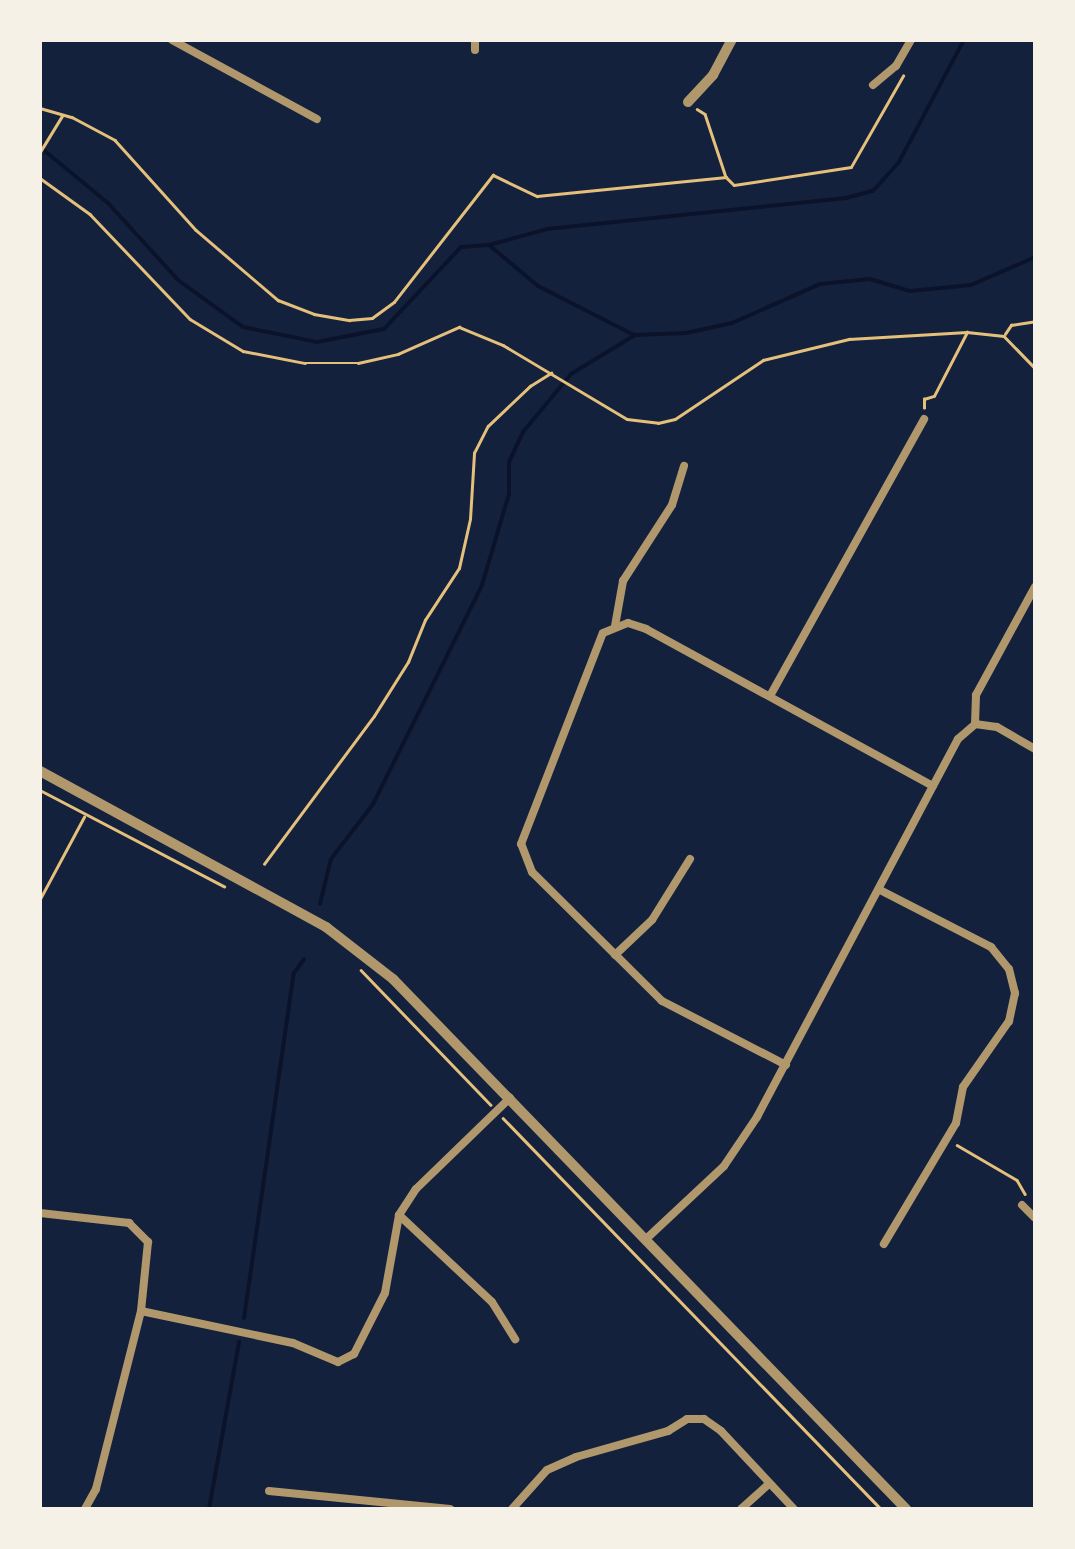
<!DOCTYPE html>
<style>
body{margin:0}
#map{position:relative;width:1075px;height:1549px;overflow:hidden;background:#14213d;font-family:Raleway,sans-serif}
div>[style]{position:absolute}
.stream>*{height:4px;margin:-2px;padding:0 2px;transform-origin:2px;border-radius:2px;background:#0b132b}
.path>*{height:2.5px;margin:-1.25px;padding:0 1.25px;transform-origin:1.25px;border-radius:1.25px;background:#e5c07b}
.minor>*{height:8px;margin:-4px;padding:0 4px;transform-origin:4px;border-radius:4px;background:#b1986c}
.tertiary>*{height:10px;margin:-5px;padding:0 5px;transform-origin:5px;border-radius:5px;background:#b1986c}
span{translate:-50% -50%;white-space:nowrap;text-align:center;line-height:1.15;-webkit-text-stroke:9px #f6f1e7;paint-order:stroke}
.frame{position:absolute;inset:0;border:42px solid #f6f1e7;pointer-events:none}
</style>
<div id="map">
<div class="stream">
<div style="left:40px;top:147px;width:88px;rotate:39.5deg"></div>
<div style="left:108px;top:203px;width:104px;rotate:47.7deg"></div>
<div style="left:178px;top:280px;width:80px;rotate:35.9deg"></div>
<div style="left:243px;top:327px;width:76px;rotate:11.5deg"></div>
<div style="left:317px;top:342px;width:68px;rotate:-11deg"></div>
<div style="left:384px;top:329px;width:112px;rotate:-46.8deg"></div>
<div style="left:461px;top:247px;width:28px;rotate:-4deg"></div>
<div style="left:489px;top:245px;width:64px;rotate:39.9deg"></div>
<div style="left:538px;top:286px;width:108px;rotate:27deg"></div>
<div style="left:489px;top:245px;width:60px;rotate:-15.4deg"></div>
<div style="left:547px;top:229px;width:301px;rotate:-5.9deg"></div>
<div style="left:846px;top:198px;width:28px;rotate:-15deg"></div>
<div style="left:873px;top:191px;width:39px;rotate:-48deg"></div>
<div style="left:899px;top:162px;width:138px;rotate:-62deg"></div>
<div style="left:320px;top:904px;width:46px;rotate:-76.3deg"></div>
<div style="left:331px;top:859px;width:69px;rotate:-52.6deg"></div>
<div style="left:373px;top:804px;width:245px;rotate:-63.5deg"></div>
<div style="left:482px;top:585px;width:95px;rotate:-73.5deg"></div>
<div style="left:509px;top:494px;width:32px;rotate:-90deg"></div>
<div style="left:509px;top:462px;width:33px;rotate:-65deg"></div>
<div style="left:523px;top:432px;width:75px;rotate:-50.4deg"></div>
<div style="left:571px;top:374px;width:75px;rotate:-31.4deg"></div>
<div style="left:635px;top:335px;width:51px;rotate:-2.2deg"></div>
<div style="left:686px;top:333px;width:47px;rotate:-12.3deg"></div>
<div style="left:732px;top:323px;width:96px;rotate:-23.9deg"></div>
<div style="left:820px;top:284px;width:50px;rotate:-5.7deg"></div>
<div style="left:870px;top:279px;width:42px;rotate:16.7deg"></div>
<div style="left:910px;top:291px;width:61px;rotate:-5.6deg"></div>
<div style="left:971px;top:285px;width:70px;rotate:-23.6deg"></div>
<div style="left:244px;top:1318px;width:349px;rotate:-81.8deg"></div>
<div style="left:294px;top:973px;width:17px;rotate:-54deg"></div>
<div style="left:209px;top:1509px;width:170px;rotate:-79.8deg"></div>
</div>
<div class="path">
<div style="left:40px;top:108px;width:33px;rotate:16deg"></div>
<div style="left:72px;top:117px;width:49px;rotate:28.1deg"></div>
<div style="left:115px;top:140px;width:121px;rotate:48deg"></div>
<div style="left:196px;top:230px;width:108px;rotate:40.5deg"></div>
<div style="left:278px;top:300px;width:39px;rotate:21deg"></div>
<div style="left:314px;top:314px;width:36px;rotate:10deg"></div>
<div style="left:349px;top:320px;width:23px;rotate:-5deg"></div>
<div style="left:372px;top:318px;width:27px;rotate:-36deg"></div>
<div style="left:394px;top:302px;width:161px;rotate:-52.1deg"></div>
<div style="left:493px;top:175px;width:49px;rotate:25.5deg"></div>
<div style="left:537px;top:196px;width:190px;rotate:-5.7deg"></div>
<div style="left:697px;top:109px;width:9px;rotate:32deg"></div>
<div style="left:705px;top:114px;width:66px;rotate:71.6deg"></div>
<div style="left:726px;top:177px;width:11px;rotate:45deg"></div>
<div style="left:734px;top:185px;width:118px;rotate:-8.7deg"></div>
<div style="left:851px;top:167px;width:105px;rotate:-60.3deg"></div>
<div style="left:40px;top:152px;width:42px;rotate:-58.6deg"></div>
<div style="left:40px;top:178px;width:62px;rotate:35.8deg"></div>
<div style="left:90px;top:214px;width:145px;rotate:46.4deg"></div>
<div style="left:190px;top:319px;width:62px;rotate:31.1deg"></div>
<div style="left:243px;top:351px;width:63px;rotate:11deg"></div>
<div style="left:305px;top:363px;width:53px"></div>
<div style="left:358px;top:363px;width:41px;rotate:-12.7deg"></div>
<div style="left:398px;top:354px;width:67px;rotate:-23.9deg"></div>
<div style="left:459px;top:327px;width:48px;rotate:22.2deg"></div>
<div style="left:503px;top:345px;width:144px;rotate:30.8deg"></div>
<div style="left:627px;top:419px;width:31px;rotate:7deg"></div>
<div style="left:658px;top:423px;width:17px;rotate:-13deg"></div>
<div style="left:675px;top:419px;width:106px;rotate:-33.8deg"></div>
<div style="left:763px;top:360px;width:89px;rotate:-13.7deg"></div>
<div style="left:849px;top:339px;width:118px;rotate:-3.4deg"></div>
<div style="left:967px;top:332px;width:37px;rotate:6deg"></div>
<div style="left:1004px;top:336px;width:45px;rotate:45.9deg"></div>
<div style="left:1005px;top:334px;width:11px;rotate:-56deg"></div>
<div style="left:1011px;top:325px;width:24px;rotate:-9deg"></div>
<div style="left:924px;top:408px;width:9px;rotate:-90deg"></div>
<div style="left:924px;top:399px;width:10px;rotate:-17deg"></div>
<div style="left:934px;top:396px;width:72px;rotate:-62.7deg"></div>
<div style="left:40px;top:790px;width:208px;rotate:27.6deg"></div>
<div style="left:264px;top:864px;width:184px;rotate:-53.4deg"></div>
<div style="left:374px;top:716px;width:64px;rotate:-57.8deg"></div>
<div style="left:408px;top:662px;width:45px;rotate:-68deg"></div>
<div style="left:425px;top:620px;width:62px;rotate:-56.8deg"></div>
<div style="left:459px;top:568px;width:50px;rotate:-77.3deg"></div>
<div style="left:470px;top:519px;width:66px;rotate:-86.5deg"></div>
<div style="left:474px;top:453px;width:30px;rotate:-63deg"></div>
<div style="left:488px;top:426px;width:58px;rotate:-43.6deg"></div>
<div style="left:530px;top:386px;width:25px;rotate:-32deg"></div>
<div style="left:40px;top:899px;width:93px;rotate:-61.8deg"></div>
<div style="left:361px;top:970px;width:187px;rotate:46.1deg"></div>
<div style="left:503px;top:1118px;width:544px;rotate:45.97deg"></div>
<div style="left:957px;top:1145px;width:69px;rotate:30.3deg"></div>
<div style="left:1017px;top:1180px;width:16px;rotate:60deg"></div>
</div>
<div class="minor">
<div style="left:172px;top:40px;width:165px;rotate:28.6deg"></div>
<div style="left:475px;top:40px;width:10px;rotate:90deg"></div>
<div style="left:873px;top:85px;width:30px;rotate:-40deg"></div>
<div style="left:896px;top:66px;width:30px;rotate:-60deg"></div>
<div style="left:615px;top:626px;width:46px;rotate:-79.9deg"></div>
<div style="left:623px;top:581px;width:90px;rotate:-57.2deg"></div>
<div style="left:672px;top:505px;width:41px;rotate:-72.9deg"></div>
<div style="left:770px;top:696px;width:317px;rotate:-60.9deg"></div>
<div style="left:975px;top:724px;width:29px;rotate:-88deg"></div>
<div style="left:976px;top:695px;width:123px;rotate:-61.4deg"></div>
<div style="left:880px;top:890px;width:125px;rotate:27.2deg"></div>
<div style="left:991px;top:947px;width:28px;rotate:51deg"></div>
<div style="left:1009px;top:969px;width:25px;rotate:76deg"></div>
<div style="left:1015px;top:993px;width:29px;rotate:102deg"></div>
<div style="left:1009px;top:1021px;width:80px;rotate:124.9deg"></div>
<div style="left:963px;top:1087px;width:37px;rotate:101deg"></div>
<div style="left:956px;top:1123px;width:141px;rotate:120.8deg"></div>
<div style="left:615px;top:955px;width:51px;rotate:-43.4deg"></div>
<div style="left:652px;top:920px;width:72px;rotate:-58.1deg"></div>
<div style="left:786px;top:1065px;width:140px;rotate:-152.7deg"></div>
<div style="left:662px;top:1001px;width:183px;rotate:-135.2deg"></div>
<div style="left:532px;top:872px;width:30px;rotate:-111deg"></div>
<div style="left:521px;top:844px;width:226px;rotate:-68.8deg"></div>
<div style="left:603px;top:633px;width:27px;rotate:-22deg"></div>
<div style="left:628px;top:623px;width:19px;rotate:18deg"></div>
<div style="left:646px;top:629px;width:327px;rotate:28.7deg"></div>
<div style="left:1022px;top:1205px;width:18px;rotate:45deg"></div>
<div style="left:40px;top:1213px;width:90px;rotate:6.4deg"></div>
<div style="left:129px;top:1223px;width:27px;rotate:45deg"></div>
<div style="left:148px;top:1242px;width:69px;rotate:95.8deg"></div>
<div style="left:141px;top:1311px;width:184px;rotate:104.2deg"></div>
<div style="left:96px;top:1489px;width:23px;rotate:119deg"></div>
<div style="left:399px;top:1215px;width:127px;rotate:43.1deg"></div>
<div style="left:492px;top:1302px;width:44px;rotate:58.1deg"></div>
<div style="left:645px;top:1240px;width:108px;rotate:-43.1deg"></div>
<div style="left:724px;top:1166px;width:59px;rotate:-56deg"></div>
<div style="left:757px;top:1117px;width:428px;rotate:-62deg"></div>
<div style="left:958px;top:739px;width:23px;rotate:-41deg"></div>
<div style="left:975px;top:724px;width:22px;rotate:8deg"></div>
<div style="left:997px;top:727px;width:44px;rotate:30.1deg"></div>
<div style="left:141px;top:1311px;width:155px;rotate:11.9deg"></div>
<div style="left:293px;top:1343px;width:49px;rotate:22.9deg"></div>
<div style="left:338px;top:1362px;width:18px;rotate:-27deg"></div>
<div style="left:354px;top:1354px;width:68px;rotate:-63.1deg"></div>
<div style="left:385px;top:1293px;width:79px;rotate:-79.8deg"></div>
<div style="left:399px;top:1215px;width:31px;rotate:-57deg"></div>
<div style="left:416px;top:1189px;width:131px;rotate:-44.1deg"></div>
<div style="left:269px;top:1491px;width:182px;rotate:5.7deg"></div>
<div style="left:512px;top:1509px;width:52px;rotate:-48.1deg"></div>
<div style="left:547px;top:1470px;width:32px;rotate:-24deg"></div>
<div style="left:576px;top:1457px;width:96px;rotate:-15.8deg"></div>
<div style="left:668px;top:1431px;width:22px;rotate:-32deg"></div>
<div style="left:687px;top:1419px;width:17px"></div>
<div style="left:704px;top:1419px;width:21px;rotate:35deg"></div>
<div style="left:721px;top:1431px;width:107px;rotate:46.9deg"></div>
<div style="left:741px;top:1509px;width:38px;rotate:-42deg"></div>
</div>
<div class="tertiary">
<div style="left:688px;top:102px;width:37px;rotate:-47deg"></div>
<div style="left:713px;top:75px;width:40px;rotate:-62deg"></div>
<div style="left:40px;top:771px;width:326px;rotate:28.6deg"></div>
<div style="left:326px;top:927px;width:85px;rotate:37.8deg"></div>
<div style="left:393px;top:979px;width:738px;rotate:45.93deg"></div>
</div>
<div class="frame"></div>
</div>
